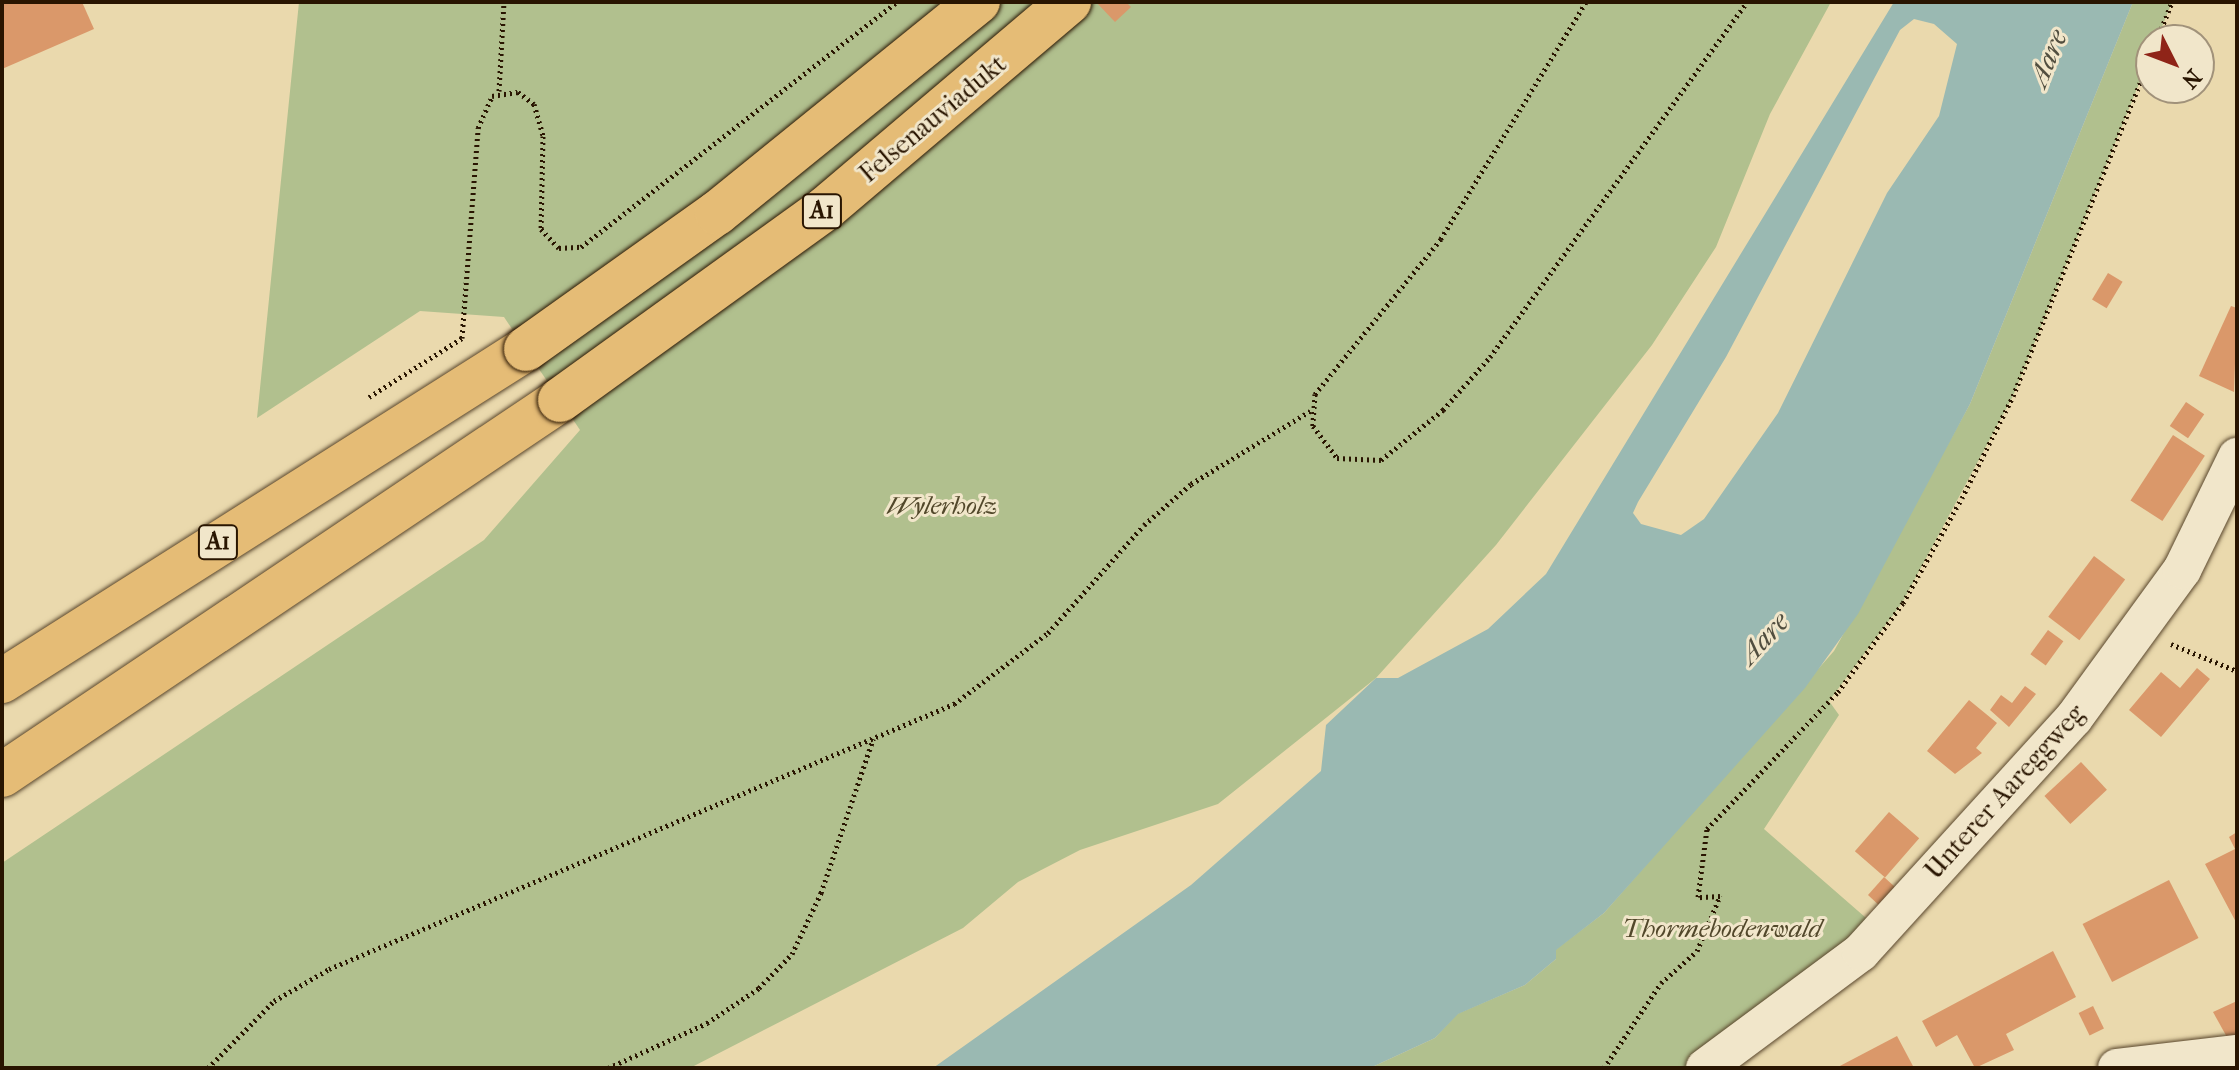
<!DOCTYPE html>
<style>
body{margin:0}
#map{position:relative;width:2239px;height:1070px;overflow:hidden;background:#ead9ad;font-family:"IM FELL French Canon",serif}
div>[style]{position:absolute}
.green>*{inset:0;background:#b1c08e}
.water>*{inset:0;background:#9ab9b2}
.building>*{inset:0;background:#da986a;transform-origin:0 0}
.path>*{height:5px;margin-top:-2.5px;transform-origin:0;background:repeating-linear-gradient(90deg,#291501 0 2px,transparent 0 6px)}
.roads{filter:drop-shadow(0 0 2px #59462c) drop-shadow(0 0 2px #59462c)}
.minor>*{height:38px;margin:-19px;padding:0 19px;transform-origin:19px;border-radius:19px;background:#f1e6ca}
.motorway>*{height:44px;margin:-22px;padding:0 22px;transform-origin:22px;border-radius:22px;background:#e5bc76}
.bridges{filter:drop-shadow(0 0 2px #291501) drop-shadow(0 0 2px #291501)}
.motorway-bridge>*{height:44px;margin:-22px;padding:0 22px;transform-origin:22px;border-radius:22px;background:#e5bc76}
span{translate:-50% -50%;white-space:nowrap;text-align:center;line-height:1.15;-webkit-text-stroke:6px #f1e6ca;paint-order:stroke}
.shield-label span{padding:2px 6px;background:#f1e6ca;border:2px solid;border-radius:6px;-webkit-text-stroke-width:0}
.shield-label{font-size:24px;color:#291501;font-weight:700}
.street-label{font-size:26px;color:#291501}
.park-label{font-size:26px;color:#52482b;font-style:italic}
.water-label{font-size:28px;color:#514e3f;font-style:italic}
.frame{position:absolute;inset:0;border:4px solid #291501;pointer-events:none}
.north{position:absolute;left:2135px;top:24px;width:80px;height:80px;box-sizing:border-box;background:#f1e6ca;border:2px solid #a1927a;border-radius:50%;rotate:132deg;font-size:22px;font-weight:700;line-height:32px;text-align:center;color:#291501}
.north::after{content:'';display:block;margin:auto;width:28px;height:36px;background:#8f2418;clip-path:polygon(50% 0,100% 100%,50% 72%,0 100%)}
</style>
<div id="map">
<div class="green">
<div style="clip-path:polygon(299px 2px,1831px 2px,1770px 114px,1716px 247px,1652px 345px,1496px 545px,1376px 678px,1218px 804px,1080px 850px,1018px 882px,963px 928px,690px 1068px,2px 1068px,2px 863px,484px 540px,580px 430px,504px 317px,420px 311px,257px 418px)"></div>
<div style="clip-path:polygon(2133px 2px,2172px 2px,2013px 396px,1902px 603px,1829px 701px,1839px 715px,1764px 829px,1881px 931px,1705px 1068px,1370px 1068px,1435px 1038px,1457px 1014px,1525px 985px,1556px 959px,1555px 950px,1604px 913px,1834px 651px,1970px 404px)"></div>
</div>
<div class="water">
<div style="clip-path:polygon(evenodd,1894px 2px,2133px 2px,1970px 404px,1858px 614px,1805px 688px,1604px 913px,1556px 950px,1556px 959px,1525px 985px,1458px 1014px,1435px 1038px,1370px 1068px,933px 1068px,1191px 885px,1321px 771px,1326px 725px,1376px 678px,1398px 678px,1488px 629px,1546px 574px,1894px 2px,1914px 19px,1934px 24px,1957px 44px,1939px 116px,1887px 193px,1778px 413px,1704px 519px,1681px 535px,1641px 524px,1633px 513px,1638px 502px,1726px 357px,1900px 30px,1914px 19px)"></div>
</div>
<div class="building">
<div style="clip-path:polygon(2px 2px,82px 2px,94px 29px,2px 69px)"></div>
<div style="clip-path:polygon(1096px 2px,1126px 2px,1131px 7px,1115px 22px)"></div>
<div style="left:2108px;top:273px;width:17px;height:31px;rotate:31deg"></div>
<div style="clip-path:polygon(2231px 306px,2237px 308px,2234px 392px,2199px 376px)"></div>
<div style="left:2186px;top:402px;width:22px;height:29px;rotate:34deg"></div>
<div style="left:2173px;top:435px;width:38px;height:78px;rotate:33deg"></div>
<div style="left:2094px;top:556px;width:39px;height:76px;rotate:37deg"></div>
<div style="left:2048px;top:630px;width:19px;height:30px;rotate:36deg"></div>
<div style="clip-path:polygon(2197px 668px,2210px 679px,2161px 737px,2129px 710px,2161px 672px,2180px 688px)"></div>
<div style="clip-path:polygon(2025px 686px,2036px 694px,2009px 727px,1990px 710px,2001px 695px,2012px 703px)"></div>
<div style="clip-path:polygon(1969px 700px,1997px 723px,1976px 748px,1982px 753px,1955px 774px,1927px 751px)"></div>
<div style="left:2081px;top:762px;width:38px;height:50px;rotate:47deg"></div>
<div style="left:1889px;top:812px;width:40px;height:52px;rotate:41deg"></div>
<div style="clip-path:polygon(2237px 832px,2237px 924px,2205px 864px,2235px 849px,2229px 837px)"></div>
<div style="clip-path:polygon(1884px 877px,1895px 887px,1883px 909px,1868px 895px)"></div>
<div style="left:2169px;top:880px;width:65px;height:97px;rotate:63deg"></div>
<div style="clip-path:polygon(2053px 951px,2076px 997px,2006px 1034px,2014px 1050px,1975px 1068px,1957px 1035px,1936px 1047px,1922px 1021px)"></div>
<div style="clip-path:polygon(2237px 1001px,2237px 1034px,2228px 1039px,2213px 1012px)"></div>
<div style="left:2093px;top:1006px;width:25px;height:16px;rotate:64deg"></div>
<div style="clip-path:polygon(1897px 1036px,1914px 1068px,1836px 1068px)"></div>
</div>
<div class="path">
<div style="left:1586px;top:2px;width:278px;rotate:121.5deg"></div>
<div style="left:1441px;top:239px;width:200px;rotate:129.1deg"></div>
<div style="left:1315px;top:394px;width:32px;rotate:94deg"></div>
<div style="left:1313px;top:426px;width:40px;rotate:53deg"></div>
<div style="left:1337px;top:458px;width:44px;rotate:2.6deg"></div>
<div style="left:1381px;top:460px;width:80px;rotate:-38.9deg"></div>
<div style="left:1443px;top:410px;width:71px;rotate:-48.4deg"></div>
<div style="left:1490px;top:357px;width:438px;rotate:-54.1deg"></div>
<div style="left:2157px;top:40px;width:41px;rotate:-68.5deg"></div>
<div style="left:499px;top:91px;width:89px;rotate:-86.8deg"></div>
<div style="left:369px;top:397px;width:110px;rotate:-32.4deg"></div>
<div style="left:462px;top:338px;width:211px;rotate:-85.6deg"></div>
<div style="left:478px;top:128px;width:35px;rotate:-66deg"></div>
<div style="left:492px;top:96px;width:26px;rotate:-9deg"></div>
<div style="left:518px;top:92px;width:20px;rotate:37deg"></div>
<div style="left:534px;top:104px;width:33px;rotate:74deg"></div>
<div style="left:543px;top:136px;width:93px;rotate:91.2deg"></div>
<div style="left:541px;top:229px;width:26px;rotate:47deg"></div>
<div style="left:559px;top:248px;width:22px;rotate:-3deg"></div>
<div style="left:581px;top:247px;width:400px;rotate:-37.8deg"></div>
<div style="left:2171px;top:644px;width:71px;rotate:22.2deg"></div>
<div style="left:208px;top:1068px;width:94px;rotate:-45.4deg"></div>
<div style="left:274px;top:1001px;width:64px;rotate:-30.2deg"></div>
<div style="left:329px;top:969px;width:679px;rotate:-22.98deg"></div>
<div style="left:954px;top:704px;width:118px;rotate:-37.1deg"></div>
<div style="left:1048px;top:633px;width:144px;rotate:-48.4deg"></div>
<div style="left:1144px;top:525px;width:62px;rotate:-41.1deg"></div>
<div style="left:1191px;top:484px;width:140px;rotate:-31.5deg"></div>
<div style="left:608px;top:1068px;width:109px;rotate:-24.4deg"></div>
<div style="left:707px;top:1023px;width:63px;rotate:-33.9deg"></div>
<div style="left:759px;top:988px;width:47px;rotate:-45.9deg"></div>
<div style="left:792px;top:954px;width:68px;rotate:-64.6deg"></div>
<div style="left:821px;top:893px;width:163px;rotate:-71.3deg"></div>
<div style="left:1604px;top:1068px;width:102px;rotate:-56.2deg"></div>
<div style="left:1661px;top:983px;width:48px;rotate:-41.6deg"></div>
<div style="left:1697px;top:951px;width:60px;rotate:-67.3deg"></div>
<div style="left:1720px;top:896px;width:22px;rotate:177deg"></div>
<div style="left:1698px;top:897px;width:69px;rotate:-82.5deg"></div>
<div style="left:1707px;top:829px;width:190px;rotate:-46.3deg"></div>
<div style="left:1838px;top:692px;width:110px;rotate:-53.9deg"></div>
<div style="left:1903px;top:603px;width:120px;rotate:-60.7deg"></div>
<div style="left:1962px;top:498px;width:114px;rotate:-63.4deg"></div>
<div style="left:2013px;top:396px;width:367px;rotate:-67.9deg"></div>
</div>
<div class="roads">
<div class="minor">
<div style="left:1705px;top:1068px;width:194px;rotate:-36.6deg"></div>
<div style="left:1861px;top:952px;width:316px;rotate:-47.7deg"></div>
<div style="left:2074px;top:718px;width:183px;rotate:-53.9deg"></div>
<div style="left:2182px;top:570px;width:126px;rotate:-64deg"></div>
<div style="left:2117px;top:1068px;width:121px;rotate:-6.7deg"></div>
</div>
<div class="motorway">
<div style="left:2px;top:681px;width:620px;rotate:-32.36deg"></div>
<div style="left:2px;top:775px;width:672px;rotate:-33.9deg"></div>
</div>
</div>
<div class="bridges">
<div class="motorway-bridge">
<div style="left:526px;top:349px;width:234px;rotate:-35.5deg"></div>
<div style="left:717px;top:213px;width:336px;rotate:-39deg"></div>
<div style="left:560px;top:400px;width:328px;rotate:-35.8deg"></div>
<div style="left:826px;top:208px;width:319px;rotate:-40.3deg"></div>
</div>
</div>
<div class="shield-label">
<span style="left:822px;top:211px">A1</span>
<span style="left:218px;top:542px">A1</span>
</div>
<div class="street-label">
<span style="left:933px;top:119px;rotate:-40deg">Felsenauviadukt</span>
<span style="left:2005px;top:792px;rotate:-48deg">Unterer Aareggweg</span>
</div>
<div class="park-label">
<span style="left:942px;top:506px">Wylerholz</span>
<span style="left:1722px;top:929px">Thormebodenwald</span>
</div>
<div class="water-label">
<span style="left:2048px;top:58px;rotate:-67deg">Aare</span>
<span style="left:1764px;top:638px;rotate:-47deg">Aare</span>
</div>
<div class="frame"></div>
<div class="north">N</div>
</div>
